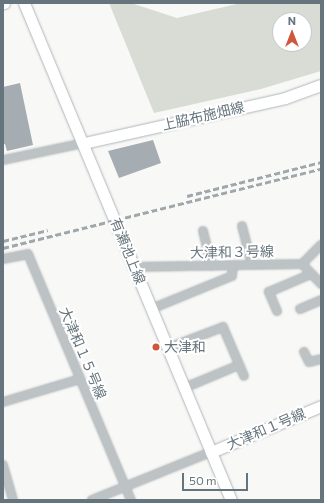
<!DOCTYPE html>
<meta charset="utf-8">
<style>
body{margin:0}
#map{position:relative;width:324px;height:503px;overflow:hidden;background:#f8f8f6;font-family:Commissioner,"Noto Sans JP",sans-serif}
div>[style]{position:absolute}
.green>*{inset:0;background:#d8dcd5}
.building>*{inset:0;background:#a5adb2}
.roads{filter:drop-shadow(0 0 1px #b0b6ba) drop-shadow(0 0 1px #b0b6ba)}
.street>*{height:8px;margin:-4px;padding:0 4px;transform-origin:4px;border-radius:4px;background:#bdc2c5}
.secondary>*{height:11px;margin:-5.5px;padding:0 5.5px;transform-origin:5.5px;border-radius:5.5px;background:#fff}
.rail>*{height:2.5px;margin-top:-1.25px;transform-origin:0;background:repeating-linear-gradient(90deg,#a0a7ab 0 6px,transparent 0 9px)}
.dots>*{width:11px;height:11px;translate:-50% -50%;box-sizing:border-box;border:2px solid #fff;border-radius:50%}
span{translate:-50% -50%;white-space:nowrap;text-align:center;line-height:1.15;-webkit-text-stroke:4px #fff;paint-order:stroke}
.street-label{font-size:14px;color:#66757d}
.poi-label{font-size:14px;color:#66757d}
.left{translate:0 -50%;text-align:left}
.frame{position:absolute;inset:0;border:4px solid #66757d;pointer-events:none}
.north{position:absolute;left:272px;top:12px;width:40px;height:40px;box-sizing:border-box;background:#fff;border:1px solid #c2c8cb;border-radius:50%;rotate:0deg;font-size:11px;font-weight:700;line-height:16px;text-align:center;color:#66757d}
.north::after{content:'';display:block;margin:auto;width:14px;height:18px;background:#d0563d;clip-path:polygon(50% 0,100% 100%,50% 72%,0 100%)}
.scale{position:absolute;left:182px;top:473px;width:66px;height:18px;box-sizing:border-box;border:2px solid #66757d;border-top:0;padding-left:5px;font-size:12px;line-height:14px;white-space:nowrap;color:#66757d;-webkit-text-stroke:3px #fff;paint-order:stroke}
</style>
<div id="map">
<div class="green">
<div style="clip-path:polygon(evenodd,109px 3px,131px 3px,177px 18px,241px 3px,321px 3px,321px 71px,261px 89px,154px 113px,109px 3px,280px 20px,304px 20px,304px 44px,280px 44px,280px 20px)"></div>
</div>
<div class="building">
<div style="clip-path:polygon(20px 83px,33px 145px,7px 151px,5px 144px,3px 144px,3px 87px)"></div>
<div style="clip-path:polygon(153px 140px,161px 163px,119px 178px,108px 151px)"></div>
</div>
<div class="roads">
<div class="street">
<div style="left:3px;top:160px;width:83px;rotate:-11.9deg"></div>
<div style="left:242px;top:226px;width:40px;rotate:75.6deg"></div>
<div style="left:203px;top:231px;width:36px;rotate:76deg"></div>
<div style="left:3px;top:259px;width:25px;rotate:-11deg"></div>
<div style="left:28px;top:254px;width:267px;rotate:67.3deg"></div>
<div style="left:302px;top:264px;width:27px;rotate:-45deg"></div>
<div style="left:134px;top:267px;width:168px;rotate:-1deg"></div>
<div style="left:302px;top:264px;width:28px;rotate:46deg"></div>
<div style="left:151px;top:309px;width:87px;rotate:-22.2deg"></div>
<div style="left:232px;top:276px;width:11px;rotate:-85deg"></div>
<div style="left:300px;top:309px;width:23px;rotate:-23deg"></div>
<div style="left:277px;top:311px;width:21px;rotate:-113deg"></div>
<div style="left:269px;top:292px;width:46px;rotate:-23.2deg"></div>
<div style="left:168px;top:348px;width:59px;rotate:-20.9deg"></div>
<div style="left:223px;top:327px;width:53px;rotate:66.8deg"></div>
<div style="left:304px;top:352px;width:11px;rotate:63deg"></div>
<div style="left:309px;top:362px;width:12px;rotate:-14deg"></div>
<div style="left:184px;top:388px;width:60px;rotate:-22.7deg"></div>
<div style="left:3px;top:402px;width:80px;rotate:-16.6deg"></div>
<div style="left:3px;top:465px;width:36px;rotate:74deg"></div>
<div style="left:92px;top:500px;width:128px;rotate:-22deg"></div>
</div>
<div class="secondary">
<div style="left:3px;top:3px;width:1px"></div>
<div style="left:24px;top:3px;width:538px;rotate:67.39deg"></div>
<div style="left:84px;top:143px;width:206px;rotate:-12.6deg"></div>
<div style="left:285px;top:98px;width:38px;rotate:-20deg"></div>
<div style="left:211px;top:452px;width:119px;rotate:-22.7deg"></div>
</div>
</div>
<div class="rail">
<div style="left:187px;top:196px;width:138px;rotate:-14.2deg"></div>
<div style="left:3px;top:241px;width:46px;rotate:-13.7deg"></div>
<div style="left:3px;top:248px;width:328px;rotate:-14deg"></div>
</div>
<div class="dots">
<div style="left:156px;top:347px;background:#d0563d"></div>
</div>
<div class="street-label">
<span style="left:203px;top:116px;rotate:-13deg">上脇布施畑線</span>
<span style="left:128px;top:251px;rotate:68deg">有瀬池上線</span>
<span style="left:232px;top:252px;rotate:-1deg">大津和３号線</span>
<span style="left:83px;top:353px;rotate:67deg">大津和１５号線</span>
<span style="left:266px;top:429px;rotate:-23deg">大津和１号線</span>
</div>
<div class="poi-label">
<span class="left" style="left:164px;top:347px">大津和</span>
</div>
<div class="frame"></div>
<div class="north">N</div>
<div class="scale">50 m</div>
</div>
